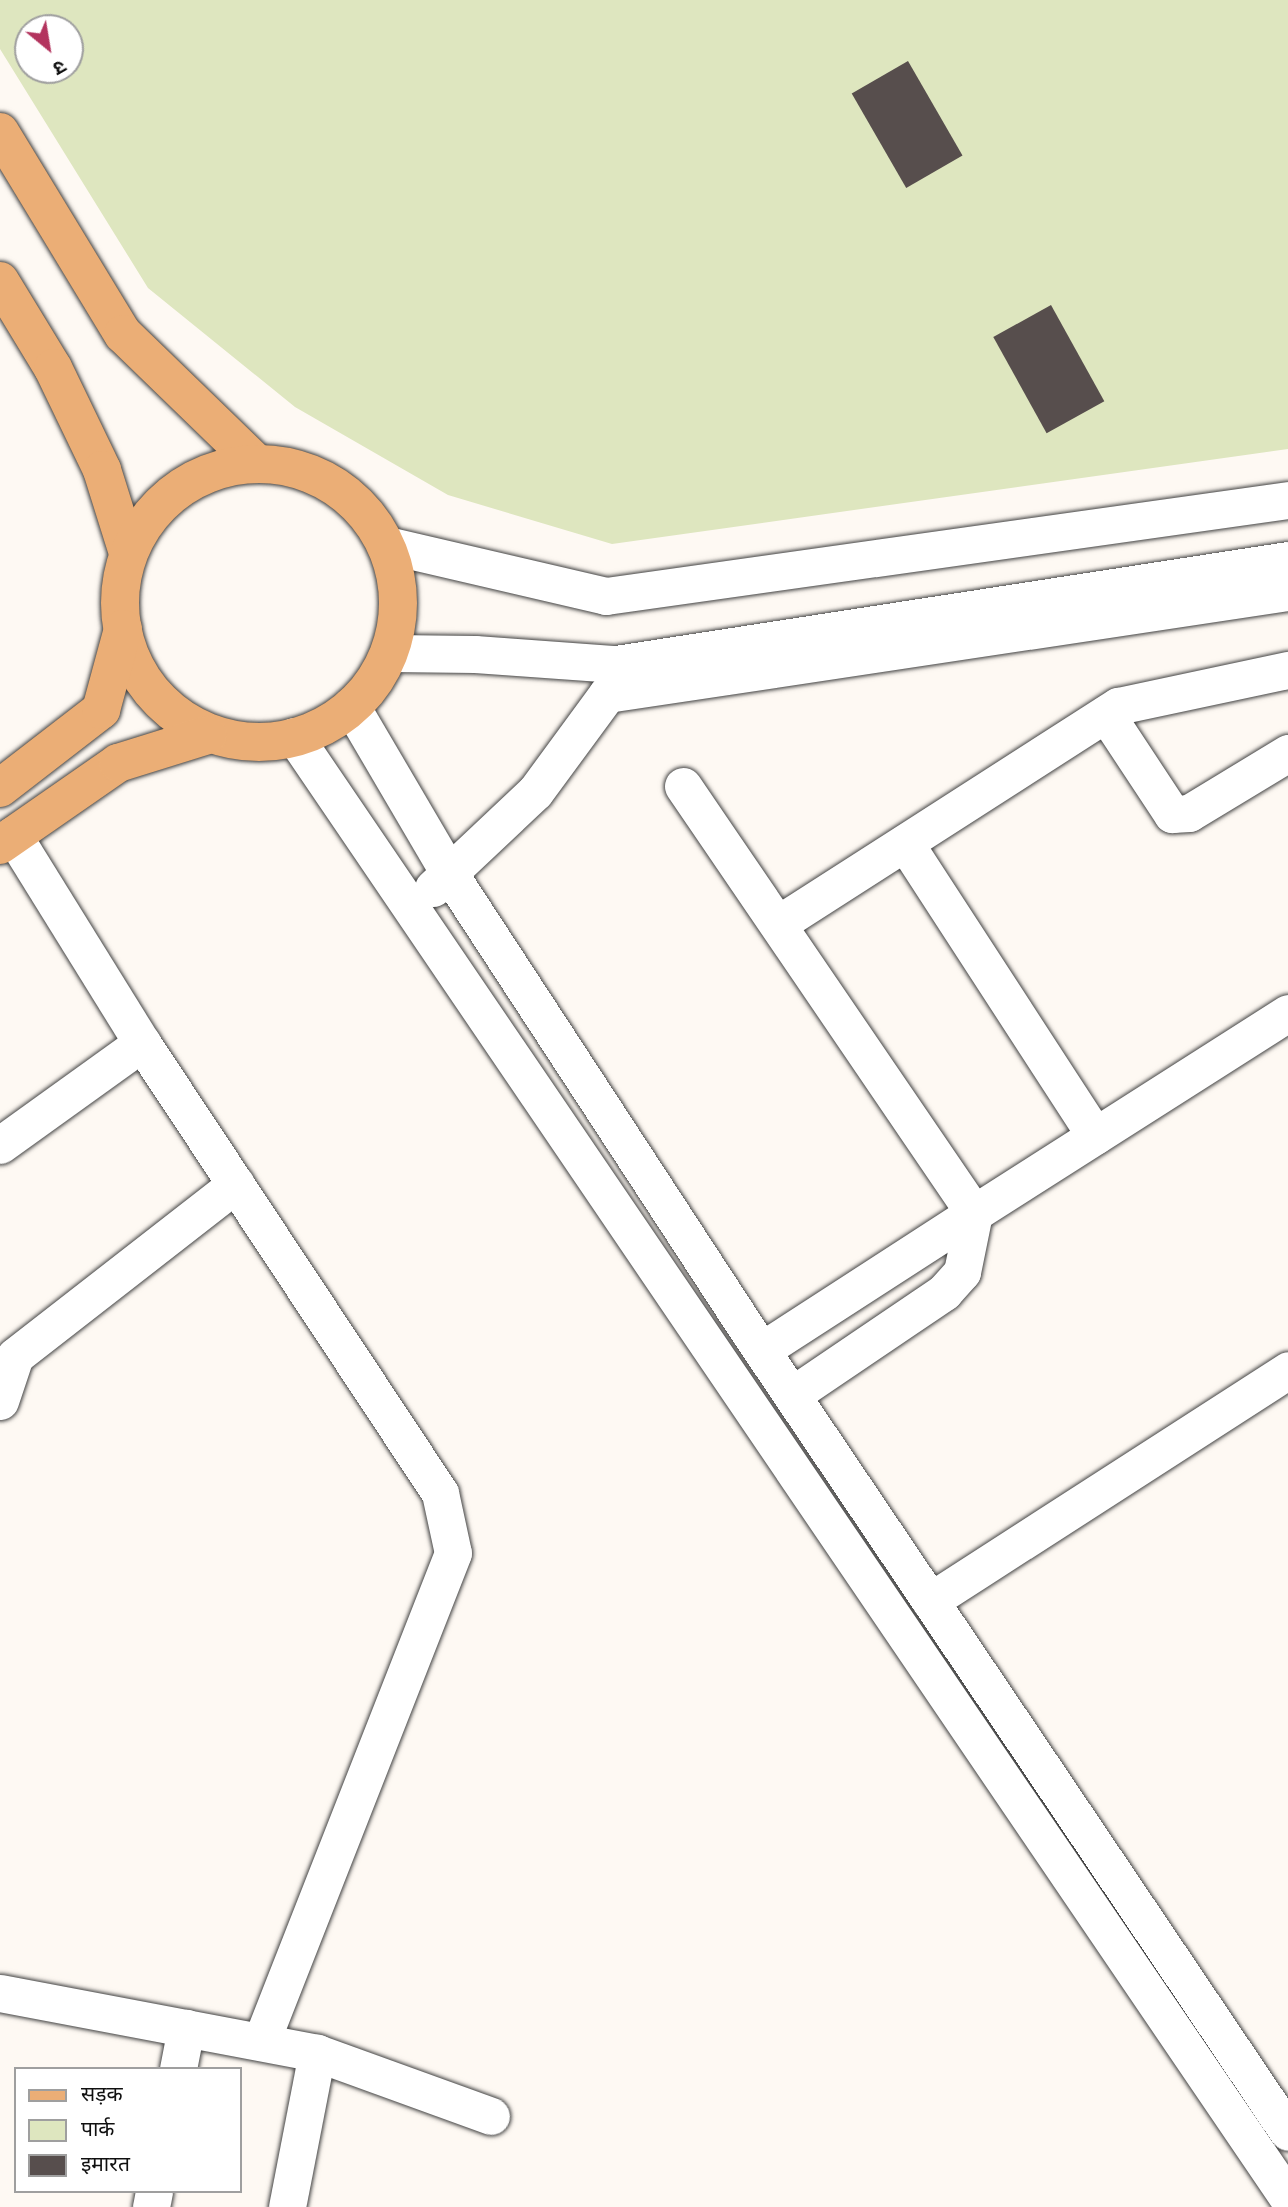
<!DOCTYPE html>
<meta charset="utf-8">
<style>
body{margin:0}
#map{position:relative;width:1288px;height:2207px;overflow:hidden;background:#fef9f3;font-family:Georgia,"Noto Sans Devanagari",serif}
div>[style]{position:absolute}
.green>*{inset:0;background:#dee6bf}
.building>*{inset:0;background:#574e4d;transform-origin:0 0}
.roads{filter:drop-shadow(0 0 2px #434343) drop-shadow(0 0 2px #434343)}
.minor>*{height:37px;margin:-18.5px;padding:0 18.5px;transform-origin:18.5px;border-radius:18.5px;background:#fff}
.major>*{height:38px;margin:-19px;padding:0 19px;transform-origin:19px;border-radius:19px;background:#ebae76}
.major>.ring{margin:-19px;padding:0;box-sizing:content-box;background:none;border:38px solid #ebae76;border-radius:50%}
span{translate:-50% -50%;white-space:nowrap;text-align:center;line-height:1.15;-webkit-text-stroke:7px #fff;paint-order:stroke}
.legend{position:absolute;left:14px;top:2067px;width:228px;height:126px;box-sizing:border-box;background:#fff;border:2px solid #9f9f9f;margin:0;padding:9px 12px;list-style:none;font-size:21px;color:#101010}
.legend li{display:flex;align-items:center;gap:14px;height:35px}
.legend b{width:35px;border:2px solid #9f9f9f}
.north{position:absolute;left:14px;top:14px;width:70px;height:70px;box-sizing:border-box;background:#fff;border:2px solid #9f9f9f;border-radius:50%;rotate:150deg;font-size:19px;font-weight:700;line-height:28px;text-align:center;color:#101010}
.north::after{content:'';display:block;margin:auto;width:24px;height:32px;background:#b3345e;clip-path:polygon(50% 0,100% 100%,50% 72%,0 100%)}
</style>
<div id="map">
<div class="green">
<div style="clip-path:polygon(evenodd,0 0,1288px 0,1288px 449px,612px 544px,448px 495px,295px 407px,148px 288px,0 49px,0 0,28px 28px,70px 28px,70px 70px,28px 70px,28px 28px)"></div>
</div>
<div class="building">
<div style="left:908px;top:61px;width:109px;height:65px;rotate:60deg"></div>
<div style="left:1051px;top:305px;width:110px;height:66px;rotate:61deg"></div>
</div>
<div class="roads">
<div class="minor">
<div style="left:387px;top:545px;width:225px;rotate:13.1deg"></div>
<div style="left:606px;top:596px;width:689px;rotate:-8.01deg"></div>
<div style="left:390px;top:653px;width:85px;rotate:0.7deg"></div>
<div style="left:475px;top:654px;width:141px;rotate:4.1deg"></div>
<div style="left:616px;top:664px;width:680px;rotate:-8.8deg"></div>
<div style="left:351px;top:706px;width:194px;rotate:59.6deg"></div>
<div style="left:449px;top:873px;width:545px;rotate:56.84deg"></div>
<div style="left:747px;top:1329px;width:968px;rotate:56.03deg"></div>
<div style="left:1106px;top:714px;width:120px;rotate:56.6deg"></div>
<div style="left:1172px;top:814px;width:17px;rotate:-3deg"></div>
<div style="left:1189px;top:813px;width:116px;rotate:-31.2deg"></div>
<div style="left:294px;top:736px;width:1768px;rotate:55.79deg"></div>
<div style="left:683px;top:786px;width:517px;rotate:55.73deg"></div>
<div style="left:974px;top:1213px;width:372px;rotate:-32.5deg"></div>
<div style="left:13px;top:835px;width:245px;rotate:58.2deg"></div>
<div style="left:142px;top:1043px;width:540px;rotate:56.49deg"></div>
<div style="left:440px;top:1493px;width:61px;rotate:77.8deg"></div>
<div style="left:453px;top:1553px;width:525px;rotate:111.44deg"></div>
<div style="left:905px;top:843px;width:349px;rotate:57deg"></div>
<div style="left:433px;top:888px;width:140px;rotate:-43.3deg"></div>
<div style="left:535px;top:792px;width:122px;rotate:-53.7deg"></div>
<div style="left:607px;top:694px;width:689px;rotate:-8.52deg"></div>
<div style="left:778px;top:924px;width:404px;rotate:-32.7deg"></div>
<div style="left:1118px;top:706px;width:174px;rotate:-12deg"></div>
<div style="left:0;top:1145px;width:175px;rotate:-35.7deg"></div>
<div style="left:762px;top:1350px;width:252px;rotate:-32.9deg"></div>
<div style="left:792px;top:1395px;width:184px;rotate:-34.1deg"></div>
<div style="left:944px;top:1292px;width:27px;rotate:-48deg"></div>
<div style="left:962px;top:1272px;width:60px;rotate:-78.5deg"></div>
<div style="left:0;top:1401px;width:47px;rotate:-71.6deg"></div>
<div style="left:15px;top:1356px;width:280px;rotate:-37.9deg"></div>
<div style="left:930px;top:1601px;width:426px;rotate:-32.8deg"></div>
<div style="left:0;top:1993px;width:323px;rotate:10.7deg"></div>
<div style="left:317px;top:2053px;width:185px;rotate:19.9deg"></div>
<div style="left:178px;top:2069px;width:42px;rotate:-79deg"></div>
<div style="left:151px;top:2207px;width:16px;rotate:-79deg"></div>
<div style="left:287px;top:2207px;width:157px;rotate:-79deg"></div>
</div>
<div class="major">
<div style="left:0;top:132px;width:237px;rotate:58.7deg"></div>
<div style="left:123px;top:334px;width:185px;rotate:44.1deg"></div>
<div style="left:0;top:281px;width:102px;rotate:58.7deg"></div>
<div style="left:53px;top:368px;width:113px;rotate:64.3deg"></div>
<div style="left:102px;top:470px;width:87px;rotate:72.6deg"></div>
<div class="ring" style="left:120px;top:464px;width:240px;height:240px"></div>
<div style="left:0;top:788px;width:128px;rotate:-37.7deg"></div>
<div style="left:101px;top:710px;width:84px;rotate:-74.8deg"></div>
<div style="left:0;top:845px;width:144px;rotate:-34.8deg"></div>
<div style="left:118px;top:763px;width:94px;rotate:-17.3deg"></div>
</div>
</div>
<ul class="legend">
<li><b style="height:9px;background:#ebae76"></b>सड़क</li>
<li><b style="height:19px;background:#dee6bf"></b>पार्क</li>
<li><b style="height:19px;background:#574e4d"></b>इमारत</li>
</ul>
<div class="north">उ</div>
</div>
